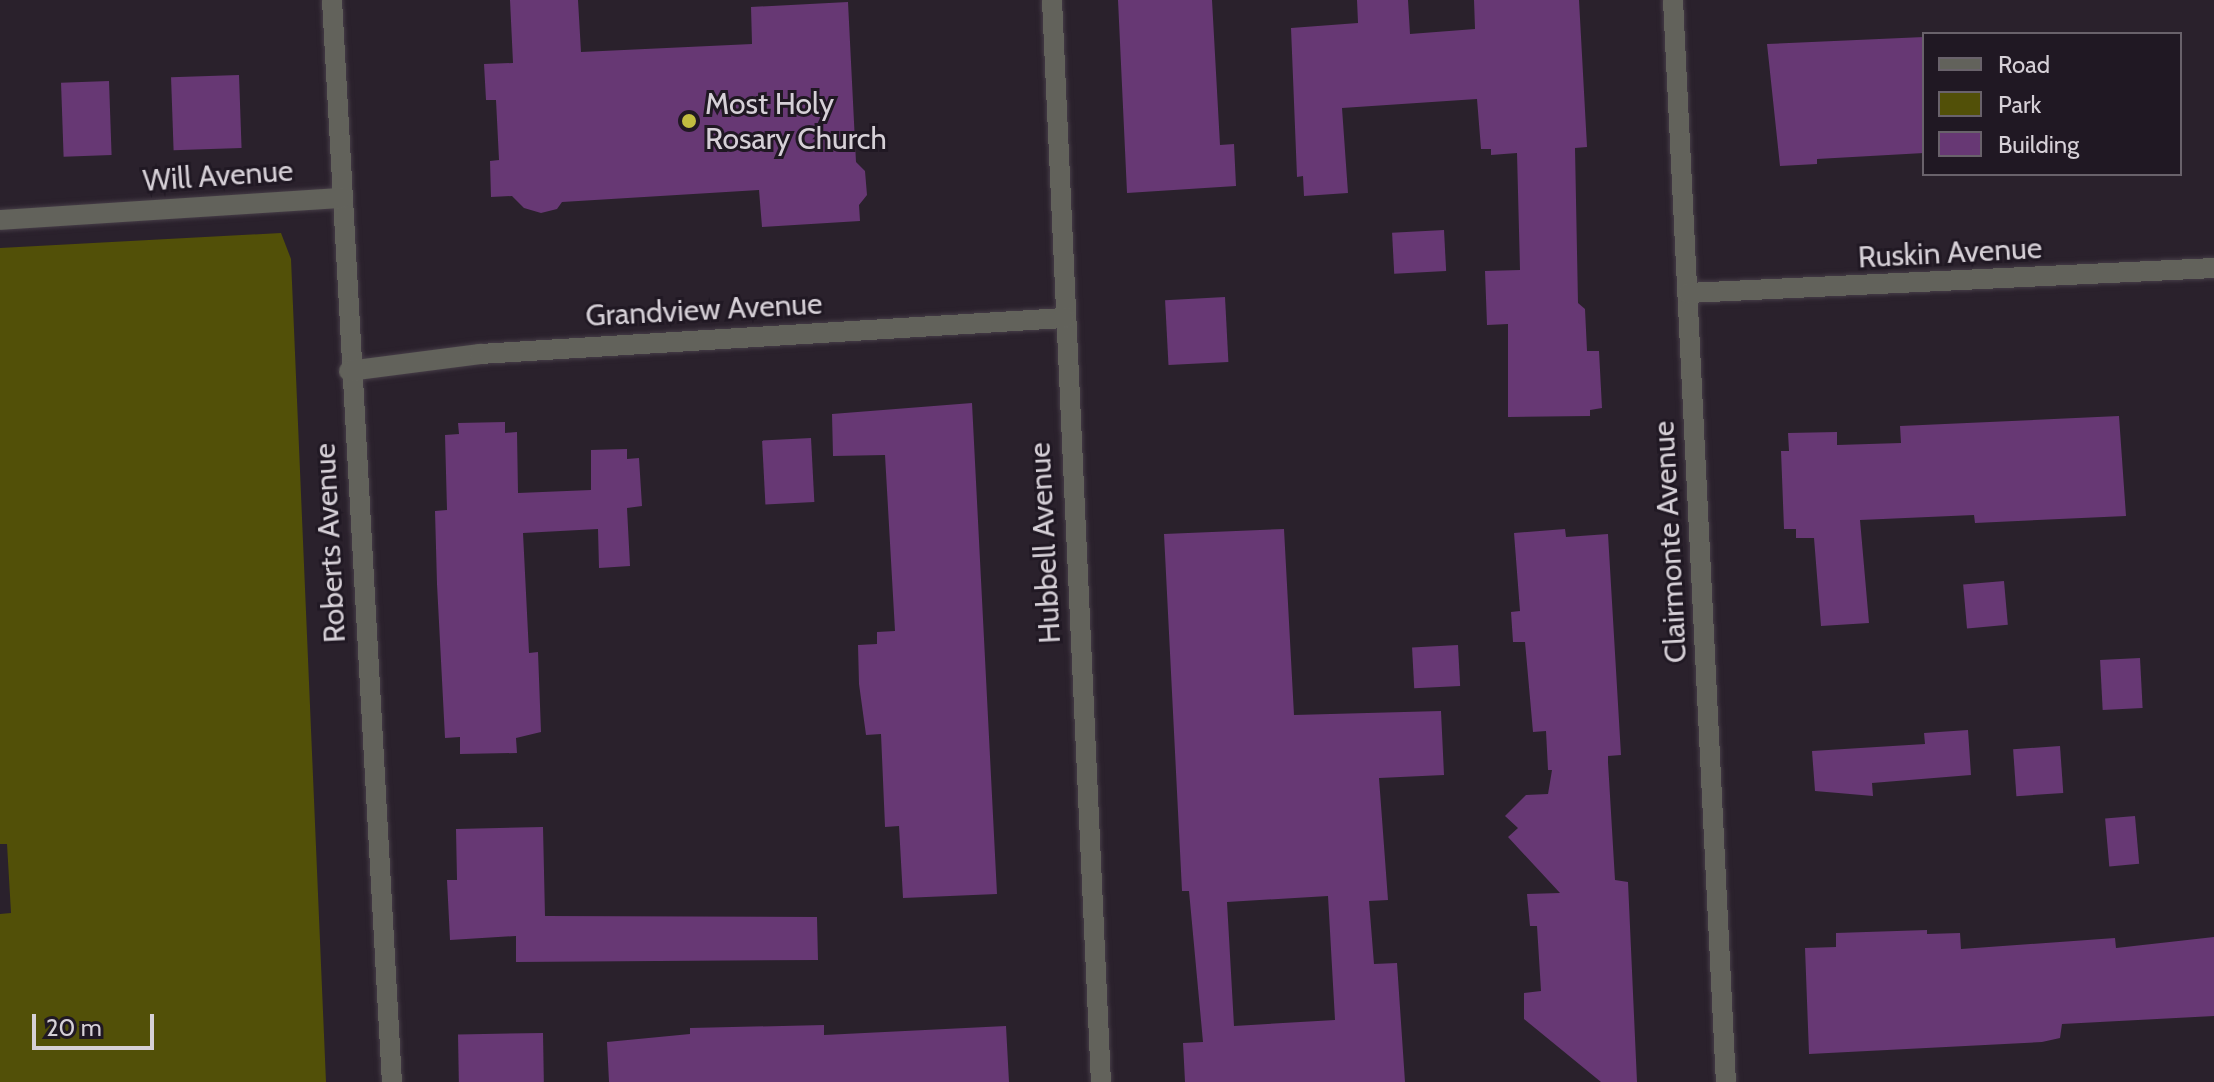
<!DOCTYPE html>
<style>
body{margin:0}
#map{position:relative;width:2214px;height:1082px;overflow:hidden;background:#2a212c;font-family:Cabin,sans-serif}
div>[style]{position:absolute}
.green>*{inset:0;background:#525008}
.building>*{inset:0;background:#673874;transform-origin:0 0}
.roads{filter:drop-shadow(0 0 2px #463d47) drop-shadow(0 0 2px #463d47)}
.minor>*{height:20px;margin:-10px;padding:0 10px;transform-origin:10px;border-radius:10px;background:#62625b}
.dots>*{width:22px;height:22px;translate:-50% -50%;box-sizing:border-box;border:4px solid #201823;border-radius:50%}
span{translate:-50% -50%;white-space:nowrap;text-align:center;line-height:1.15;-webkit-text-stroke:6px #201823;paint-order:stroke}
.poi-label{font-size:30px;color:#d6d0d7}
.left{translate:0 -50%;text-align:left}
.street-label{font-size:30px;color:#d6d0d7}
.legend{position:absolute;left:1922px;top:32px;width:260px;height:144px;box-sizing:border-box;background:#201823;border:2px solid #69626b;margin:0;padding:10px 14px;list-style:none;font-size:24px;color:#d6d0d7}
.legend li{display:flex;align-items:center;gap:16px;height:40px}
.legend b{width:40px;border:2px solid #69626b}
.scale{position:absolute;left:32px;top:1014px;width:122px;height:36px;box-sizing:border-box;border:4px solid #d6d0d7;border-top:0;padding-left:10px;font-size:24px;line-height:28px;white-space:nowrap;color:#d6d0d7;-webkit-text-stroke:6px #201823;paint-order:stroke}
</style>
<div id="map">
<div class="green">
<div style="clip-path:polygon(281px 233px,291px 259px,326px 1082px,0 1082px,0 914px,11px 913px,7px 844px,0 844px,0 248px)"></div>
</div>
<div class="building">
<div style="clip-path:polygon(510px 0,578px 0,581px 52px,752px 44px,751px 7px,848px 2px,856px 162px,865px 171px,867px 195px,859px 205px,860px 221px,762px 227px,759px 190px,562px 202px,557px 209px,541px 213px,524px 208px,512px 196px,491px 197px,490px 161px,499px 160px,496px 100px,486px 100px,484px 64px,513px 63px)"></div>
<div style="clip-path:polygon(1118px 0,1212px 0,1220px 145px,1234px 144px,1236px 186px,1127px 193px)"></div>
<div style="clip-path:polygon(1357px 0,1408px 0,1410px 34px,1475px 29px,1474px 0,1579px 0,1587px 147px,1575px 148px,1578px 303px,1585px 309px,1587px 351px,1599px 351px,1602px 408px,1590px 410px,1590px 416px,1508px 417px,1508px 324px,1487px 325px,1485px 271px,1520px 270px,1517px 153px,1491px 155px,1491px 149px,1481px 149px,1477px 99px,1342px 108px,1348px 193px,1304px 196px,1303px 176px,1297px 177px,1291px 28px,1358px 23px)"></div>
<div style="clip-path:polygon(1924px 37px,1924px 153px,1817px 159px,1817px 164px,1780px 166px,1767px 44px)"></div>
<div style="left:239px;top:75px;width:73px;height:68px;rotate:88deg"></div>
<div style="left:109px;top:81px;width:74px;height:48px;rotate:88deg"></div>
<div style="left:1444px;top:230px;width:41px;height:52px;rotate:87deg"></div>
<div style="left:1225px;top:297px;width:65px;height:60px;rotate:87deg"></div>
<div style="clip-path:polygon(972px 403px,997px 894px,903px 898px,899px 826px,885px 827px,881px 734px,866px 735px,859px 684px,858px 645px,877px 644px,877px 632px,895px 631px,885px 455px,833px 456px,832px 414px)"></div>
<div style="clip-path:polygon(2119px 416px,2126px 516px,1975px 523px,1974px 515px,1860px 520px,1869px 623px,1821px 626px,1814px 538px,1796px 538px,1796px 529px,1784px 529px,1781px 451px,1789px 451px,1788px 433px,1837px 432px,1837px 445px,1901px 443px,1900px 426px)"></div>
<div style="clip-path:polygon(505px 422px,505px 433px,517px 432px,518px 493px,591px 490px,591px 450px,627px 449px,627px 459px,639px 458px,642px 506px,627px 508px,630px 566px,599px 568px,598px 529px,523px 533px,529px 653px,538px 652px,541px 732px,516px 738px,517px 753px,460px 754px,460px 737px,445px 738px,437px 584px,435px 511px,447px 510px,445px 435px,459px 434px,458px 423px)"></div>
<div style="left:811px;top:438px;width:64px;height:49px;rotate:87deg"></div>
<div style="clip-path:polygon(evenodd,1284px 529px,1294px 715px,1441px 711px,1444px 775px,1379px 778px,1388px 900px,1369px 901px,1374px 964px,1397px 963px,1405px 1082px,1185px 1082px,1183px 1043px,1203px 1042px,1189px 891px,1182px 891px,1164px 534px,1284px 529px,1328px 896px,1335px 1020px,1234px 1026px,1227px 902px,1328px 896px)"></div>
<div style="clip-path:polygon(1565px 529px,1566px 537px,1608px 534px,1621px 755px,1608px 756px,1608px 762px,1615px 880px,1628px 882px,1637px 1082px,1601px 1082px,1524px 1019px,1524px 993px,1541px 991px,1537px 926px,1530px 926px,1527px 894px,1560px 893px,1508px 837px,1518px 828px,1505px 816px,1526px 795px,1548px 794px,1552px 770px,1548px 770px,1546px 731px,1533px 732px,1525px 642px,1513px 642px,1511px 612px,1520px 611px,1514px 533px)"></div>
<div style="left:2004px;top:581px;width:44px;height:41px;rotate:85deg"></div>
<div style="left:1458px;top:645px;width:41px;height:46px;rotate:87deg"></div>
<div style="left:2140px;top:658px;width:50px;height:40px;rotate:87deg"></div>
<div style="clip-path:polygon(1968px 730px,1971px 775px,1872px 783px,1873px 796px,1815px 791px,1812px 751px,1925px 744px,1924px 733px)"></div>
<div style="left:2060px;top:746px;width:47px;height:47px;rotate:86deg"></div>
<div style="left:2135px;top:816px;width:48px;height:30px;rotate:85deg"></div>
<div style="clip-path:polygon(543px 827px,545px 916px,817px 917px,818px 960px,516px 962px,516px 936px,450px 940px,447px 880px,457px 880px,456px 829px)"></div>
<div style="clip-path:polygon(1927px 930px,1927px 934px,1960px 933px,1961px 949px,2115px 938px,2116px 948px,2214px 937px,2214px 1016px,2062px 1024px,2060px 1038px,2042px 1042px,1809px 1054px,1805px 948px,1836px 947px,1836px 933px)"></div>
<div style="clip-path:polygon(824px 1025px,824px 1035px,1006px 1026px,1009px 1082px,609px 1082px,607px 1042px,690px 1034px,690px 1028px)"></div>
<div style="left:543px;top:1033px;width:49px;height:85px;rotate:89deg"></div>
</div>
<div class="roads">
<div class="minor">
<div style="left:332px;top:0;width:1084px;rotate:86.83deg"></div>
<div style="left:1052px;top:0;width:1083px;rotate:87.41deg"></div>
<div style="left:1673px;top:0;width:1083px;rotate:87.2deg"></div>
<div style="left:0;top:220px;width:342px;rotate:-3.7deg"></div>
<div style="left:1688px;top:293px;width:527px;rotate:-2.72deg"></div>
<div style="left:349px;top:371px;width:132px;rotate:-7.4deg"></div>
<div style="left:480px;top:354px;width:585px;rotate:-3.53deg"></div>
</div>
</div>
<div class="dots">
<div style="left:689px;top:121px;background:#c1bd40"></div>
</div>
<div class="poi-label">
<span class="left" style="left:705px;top:121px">Most Holy<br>Rosary Church</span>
</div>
<div class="street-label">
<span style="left:218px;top:176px;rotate:-4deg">Will Avenue</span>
<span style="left:1950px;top:253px;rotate:-3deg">Ruskin Avenue</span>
<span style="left:704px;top:310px;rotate:-3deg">Grandview Avenue</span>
<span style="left:1670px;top:542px;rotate:-93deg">Clairmonte Avenue</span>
<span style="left:330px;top:543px;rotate:-93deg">Roberts Avenue</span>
<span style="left:1045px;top:543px;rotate:-93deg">Hubbell Avenue</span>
</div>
<ul class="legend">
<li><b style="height:10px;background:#62625b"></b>Road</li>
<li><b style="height:22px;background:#525008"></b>Park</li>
<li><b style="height:22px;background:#673874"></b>Building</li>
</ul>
<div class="scale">20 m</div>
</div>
